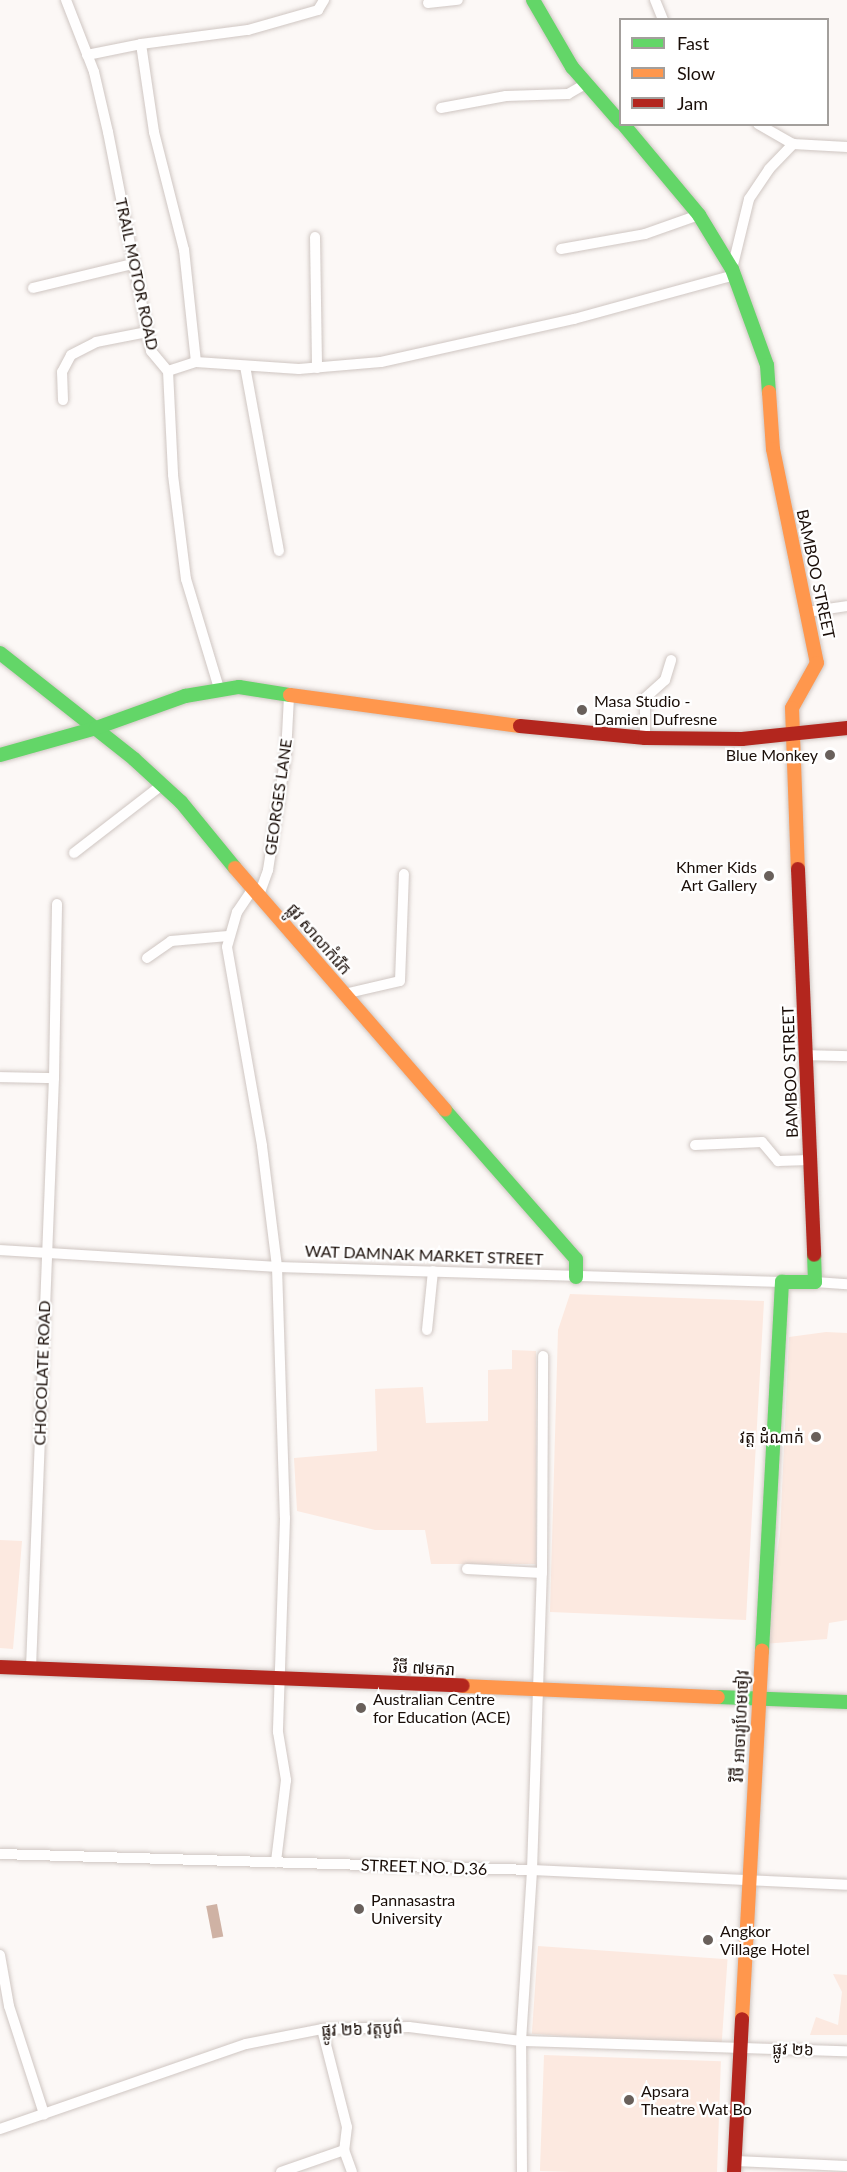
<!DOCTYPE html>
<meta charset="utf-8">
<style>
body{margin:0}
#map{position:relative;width:847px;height:2172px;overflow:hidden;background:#fcf8f6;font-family:Lato,"Noto Sans Khmer",sans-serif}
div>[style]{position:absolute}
.green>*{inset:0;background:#fce9e0;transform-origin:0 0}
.water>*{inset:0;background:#cfb2a4;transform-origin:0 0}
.roads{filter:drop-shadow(0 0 2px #cfc6c2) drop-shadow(0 0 2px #cfc6c2)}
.street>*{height:10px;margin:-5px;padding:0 5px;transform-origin:5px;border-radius:5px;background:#fffefe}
.fast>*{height:14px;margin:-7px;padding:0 7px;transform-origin:7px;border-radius:7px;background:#63d668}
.slow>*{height:14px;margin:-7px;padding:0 7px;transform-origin:7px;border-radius:7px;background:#ff974d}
.jam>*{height:14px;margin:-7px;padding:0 7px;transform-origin:7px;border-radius:7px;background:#b3261e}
.dots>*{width:16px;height:16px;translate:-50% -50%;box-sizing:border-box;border:3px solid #fff;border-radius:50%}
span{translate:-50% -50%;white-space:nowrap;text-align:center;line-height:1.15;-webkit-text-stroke:4.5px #fff;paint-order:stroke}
.street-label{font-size:16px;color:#1a0e08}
.poi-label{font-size:16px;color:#1a0e08}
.left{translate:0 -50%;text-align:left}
.right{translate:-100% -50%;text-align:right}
.legend{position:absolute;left:619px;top:18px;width:210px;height:108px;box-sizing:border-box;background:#fff;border:2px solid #a39f9c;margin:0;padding:8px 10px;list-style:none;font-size:18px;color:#1a0e08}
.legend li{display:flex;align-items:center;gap:12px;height:30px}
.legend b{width:30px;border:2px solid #a39f9c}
</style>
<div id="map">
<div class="green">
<div style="clip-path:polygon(570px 1294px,764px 1301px,746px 1620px,550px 1612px,558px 1330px)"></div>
<div style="clip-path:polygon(826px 1332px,847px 1333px,847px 1620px,829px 1623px,827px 1639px,763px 1644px,780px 1534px,789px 1337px)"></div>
<div style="clip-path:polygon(512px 1350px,536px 1351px,536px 1564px,431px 1564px,425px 1530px,375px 1530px,297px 1511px,294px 1458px,377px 1451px,375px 1389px,423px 1387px,426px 1423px,488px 1421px,488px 1370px,512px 1369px)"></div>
<div style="clip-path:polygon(0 1540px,22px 1541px,13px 1649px,0 1648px)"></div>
<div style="left:538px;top:1946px;width:190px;height:88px;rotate:4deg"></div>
<div style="clip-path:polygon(833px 1974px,847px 1975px,847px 2035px,810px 2035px,816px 2017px,838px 2025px,842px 1992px)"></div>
<div style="left:544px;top:2055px;width:177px;height:116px;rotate:2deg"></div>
</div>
<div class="water">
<div style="left:217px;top:1904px;width:33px;height:11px;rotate:79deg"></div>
</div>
<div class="roads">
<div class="street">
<div style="left:66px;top:0;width:77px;rotate:68.7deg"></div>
<div style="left:94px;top:72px;width:62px;rotate:76.9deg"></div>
<div style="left:108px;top:132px;width:223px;rotate:78.9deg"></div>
<div style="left:151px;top:351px;width:26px;rotate:50deg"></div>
<div style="left:168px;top:371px;width:104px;rotate:87.2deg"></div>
<div style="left:173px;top:475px;width:105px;rotate:82.9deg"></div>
<div style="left:186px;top:579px;width:114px;rotate:73.2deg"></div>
<div style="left:655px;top:0;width:22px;rotate:68deg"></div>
<div style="left:428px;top:3px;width:30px;rotate:-6deg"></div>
<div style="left:87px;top:55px;width:55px;rotate:-11.5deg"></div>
<div style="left:441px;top:108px;width:66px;rotate:-10.5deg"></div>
<div style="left:506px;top:96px;width:62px;rotate:-1.8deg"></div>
<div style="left:568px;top:94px;width:20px;rotate:-30deg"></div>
<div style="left:758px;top:124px;width:40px;rotate:29.7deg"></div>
<div style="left:793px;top:144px;width:54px;rotate:3.2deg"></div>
<div style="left:315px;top:237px;width:131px;rotate:89.1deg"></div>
<div style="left:561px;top:249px;width:85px;rotate:-10.1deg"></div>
<div style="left:645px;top:234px;width:57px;rotate:-19.4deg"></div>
<div style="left:732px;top:269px;width:72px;rotate:-76.3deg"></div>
<div style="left:749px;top:199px;width:36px;rotate:-56deg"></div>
<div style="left:769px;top:169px;width:35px;rotate:-46deg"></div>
<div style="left:33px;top:288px;width:102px;rotate:-13.6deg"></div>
<div style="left:196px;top:362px;width:113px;rotate:-96.1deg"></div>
<div style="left:184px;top:250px;width:122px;rotate:-104.3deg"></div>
<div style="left:154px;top:132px;width:89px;rotate:-98.4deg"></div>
<div style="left:141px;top:44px;width:108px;rotate:-7.5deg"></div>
<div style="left:248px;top:30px;width:73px;rotate:-15.9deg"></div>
<div style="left:318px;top:10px;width:12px;rotate:-59deg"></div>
<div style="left:245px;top:366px;width:188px;rotate:79.6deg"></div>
<div style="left:168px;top:371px;width:29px;rotate:-18deg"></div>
<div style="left:196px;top:362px;width:103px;rotate:3.9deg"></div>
<div style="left:299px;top:369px;width:82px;rotate:-4.9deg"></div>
<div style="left:381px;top:362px;width:198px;rotate:-12.6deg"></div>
<div style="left:574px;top:319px;width:167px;rotate:-15.3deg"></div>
<div style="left:63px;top:400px;width:28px;rotate:-92deg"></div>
<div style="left:62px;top:372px;width:19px;rotate:-62deg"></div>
<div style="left:71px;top:355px;width:28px;rotate:-27deg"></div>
<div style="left:96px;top:342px;width:52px;rotate:-11.1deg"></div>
<div style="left:807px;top:612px;width:40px;rotate:-8.5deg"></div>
<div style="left:645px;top:738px;width:40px;rotate:-90deg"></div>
<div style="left:645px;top:698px;width:27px;rotate:-42deg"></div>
<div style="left:665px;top:680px;width:21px;rotate:-73deg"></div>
<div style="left:74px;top:853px;width:113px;rotate:-37.8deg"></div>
<div style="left:252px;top:890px;width:27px;rotate:124deg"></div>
<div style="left:237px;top:912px;width:36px;rotate:106deg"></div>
<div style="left:227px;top:947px;width:202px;rotate:80deg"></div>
<div style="left:262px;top:1146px;width:122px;rotate:82.9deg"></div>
<div style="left:277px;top:1267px;width:251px;rotate:88.2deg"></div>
<div style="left:285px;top:1518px;width:214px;rotate:91.9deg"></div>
<div style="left:278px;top:1732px;width:49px;rotate:80.5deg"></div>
<div style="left:286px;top:1780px;width:83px;rotate:97deg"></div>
<div style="left:259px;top:895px;width:27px;rotate:-70deg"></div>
<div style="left:268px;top:870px;width:117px;rotate:-81.2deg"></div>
<div style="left:286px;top:754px;width:57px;rotate:-87deg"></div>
<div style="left:147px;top:958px;width:29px;rotate:-35deg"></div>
<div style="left:171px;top:941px;width:57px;rotate:-5deg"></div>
<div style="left:344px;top:994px;width:57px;rotate:-13.1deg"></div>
<div style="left:400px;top:981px;width:107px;rotate:-87.9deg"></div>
<div style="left:805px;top:1055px;width:42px;rotate:1.4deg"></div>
<div style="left:0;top:1077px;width:54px;rotate:1.1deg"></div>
<div style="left:695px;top:1145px;width:67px;rotate:-2.6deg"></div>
<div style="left:762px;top:1142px;width:25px;rotate:50deg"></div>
<div style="left:778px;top:1161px;width:32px;rotate:-2deg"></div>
<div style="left:0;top:1250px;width:278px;rotate:3.5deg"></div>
<div style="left:277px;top:1267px;width:505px;rotate:1.7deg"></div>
<div style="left:815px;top:1282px;width:32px;rotate:4deg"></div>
<div style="left:427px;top:1330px;width:59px;rotate:-84.2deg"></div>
<div style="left:467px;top:1569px;width:75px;rotate:3.1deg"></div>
<div style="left:31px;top:1668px;width:590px;rotate:-87.77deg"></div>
<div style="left:54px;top:1078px;width:174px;rotate:-89deg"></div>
<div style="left:0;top:1854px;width:532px;rotate:1.72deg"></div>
<div style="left:532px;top:1870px;width:315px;rotate:2.7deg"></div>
<div style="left:0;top:1955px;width:52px;rotate:80deg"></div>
<div style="left:9px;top:2006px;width:114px;rotate:72deg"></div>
<div style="left:322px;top:2029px;width:101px;rotate:75.7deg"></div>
<div style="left:347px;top:2127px;width:23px;rotate:97deg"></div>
<div style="left:344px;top:2150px;width:23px;rotate:70deg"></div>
<div style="left:0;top:2129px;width:260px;rotate:-19.1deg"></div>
<div style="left:246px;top:2044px;width:77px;rotate:-11.2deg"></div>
<div style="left:322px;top:2029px;width:87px;rotate:-1.3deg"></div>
<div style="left:409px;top:2027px;width:113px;rotate:7.1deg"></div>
<div style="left:521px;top:2041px;width:326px;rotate:1.8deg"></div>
<div style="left:735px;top:2161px;width:112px;rotate:2.6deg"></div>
<div style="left:281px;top:2172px;width:67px;rotate:-19.2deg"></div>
<div style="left:522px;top:2172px;width:131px;rotate:-90.4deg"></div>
<div style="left:521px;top:2041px;width:171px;rotate:-86.3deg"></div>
<div style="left:532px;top:1870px;width:297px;rotate:-88.1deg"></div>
<div style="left:542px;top:1573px;width:217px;rotate:-89.7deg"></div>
</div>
<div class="fast">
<div style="left:533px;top:0;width:78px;rotate:59.8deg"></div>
<div style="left:572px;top:67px;width:73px;rotate:48.9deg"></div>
<div style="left:623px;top:124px;width:119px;rotate:50.1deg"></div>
<div style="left:699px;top:215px;width:63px;rotate:58.6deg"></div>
<div style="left:732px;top:269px;width:102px;rotate:70deg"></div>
<div style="left:767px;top:365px;width:27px;rotate:86deg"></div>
<div style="left:0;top:653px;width:171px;rotate:38.3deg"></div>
<div style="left:134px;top:759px;width:64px;rotate:42.5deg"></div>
<div style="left:181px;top:802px;width:85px;rotate:50.7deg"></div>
<div style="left:0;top:755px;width:100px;rotate:-15.7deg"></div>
<div style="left:96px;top:728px;width:95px;rotate:-19.8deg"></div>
<div style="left:185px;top:696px;width:55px;rotate:-9.5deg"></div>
<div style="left:239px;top:687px;width:52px;rotate:8.9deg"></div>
<div style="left:445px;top:1110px;width:198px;rotate:48.7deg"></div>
<div style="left:576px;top:1259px;width:18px;rotate:90deg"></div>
<div style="left:762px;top:1651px;width:370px;rotate:-86.9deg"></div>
<div style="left:782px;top:1282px;width:33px"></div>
<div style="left:815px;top:1282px;width:27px;rotate:-92deg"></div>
<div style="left:718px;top:1697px;width:129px;rotate:2.2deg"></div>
</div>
<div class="slow">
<div style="left:769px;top:392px;width:57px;rotate:86deg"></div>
<div style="left:773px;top:449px;width:218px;rotate:78.4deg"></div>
<div style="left:817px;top:663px;width:51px;rotate:119.1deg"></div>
<div style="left:792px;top:708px;width:161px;rotate:87.9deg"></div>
<div style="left:290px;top:695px;width:232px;rotate:7.7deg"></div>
<div style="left:235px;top:868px;width:320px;rotate:49deg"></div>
<div style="left:463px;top:1686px;width:255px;rotate:2.5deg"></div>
<div style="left:742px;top:2019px;width:369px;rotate:-86.9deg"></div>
</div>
<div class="jam">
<div style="left:520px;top:726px;width:126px;rotate:5.5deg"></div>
<div style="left:645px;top:738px;width:97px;rotate:0.6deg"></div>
<div style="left:742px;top:739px;width:106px;rotate:-6deg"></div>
<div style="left:798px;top:869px;width:386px;rotate:87.6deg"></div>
<div style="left:0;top:1667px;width:463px;rotate:2.3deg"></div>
<div style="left:734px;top:2172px;width:153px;rotate:-87deg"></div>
</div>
</div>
<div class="dots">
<div style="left:582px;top:710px;background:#69605b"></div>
<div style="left:830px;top:755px;background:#69605b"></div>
<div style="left:769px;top:876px;background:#69605b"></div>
<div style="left:816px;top:1437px;background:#69605b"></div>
<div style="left:361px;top:1708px;background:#69605b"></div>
<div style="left:359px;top:1909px;background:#69605b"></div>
<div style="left:708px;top:1940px;background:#69605b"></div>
<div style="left:629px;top:2100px;background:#69605b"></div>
</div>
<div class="street-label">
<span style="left:137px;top:274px;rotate:78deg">TRAIL MOTOR ROAD</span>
<span style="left:816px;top:574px;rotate:78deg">BAMBOO STREET</span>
<span style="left:278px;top:797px;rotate:-82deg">GEORGES LANE</span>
<span style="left:319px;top:939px;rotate:49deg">ផ្លូវ សាលាកំរើក</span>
<span style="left:790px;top:1072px;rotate:-92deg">BAMBOO STREET</span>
<span style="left:424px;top:1255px;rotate:2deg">WAT DAMNAK MARKET STREET</span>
<span style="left:42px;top:1373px;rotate:-88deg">CHOCOLATE ROAD</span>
<span style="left:424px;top:1668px;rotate:3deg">វិថី ៧មករា</span>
<span style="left:740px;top:1726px;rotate:-87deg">វិថី អាចារ្យហែមចៀវ</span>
<span style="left:424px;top:1867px;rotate:2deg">STREET NO. D.36</span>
<span style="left:362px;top:2029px;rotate:-2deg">ផ្លូវ ២៦ វត្តបូព៌</span>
<span style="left:793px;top:2049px;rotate:2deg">ផ្លូវ ២៦</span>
</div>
<div class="poi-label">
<span class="left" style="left:594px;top:710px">Masa Studio -<br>Damien Dufresne</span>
<span class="right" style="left:818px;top:755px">Blue Monkey</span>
<span class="right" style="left:757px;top:876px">Khmer Kids<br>Art Gallery</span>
<span class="right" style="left:804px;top:1437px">វត្ត ដំំណាក់</span>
<span class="left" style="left:373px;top:1708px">Australian Centre<br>for Education (ACE)</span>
<span class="left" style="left:371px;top:1909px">Pannasastra<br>University</span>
<span class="left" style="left:720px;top:1940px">Angkor<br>Village Hotel</span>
<span class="left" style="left:641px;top:2100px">Apsara<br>Theatre Wat Bo</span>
</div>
<ul class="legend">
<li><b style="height:8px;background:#63d668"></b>Fast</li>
<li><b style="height:8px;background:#ff974d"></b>Slow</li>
<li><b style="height:8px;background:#b3261e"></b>Jam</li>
</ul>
</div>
